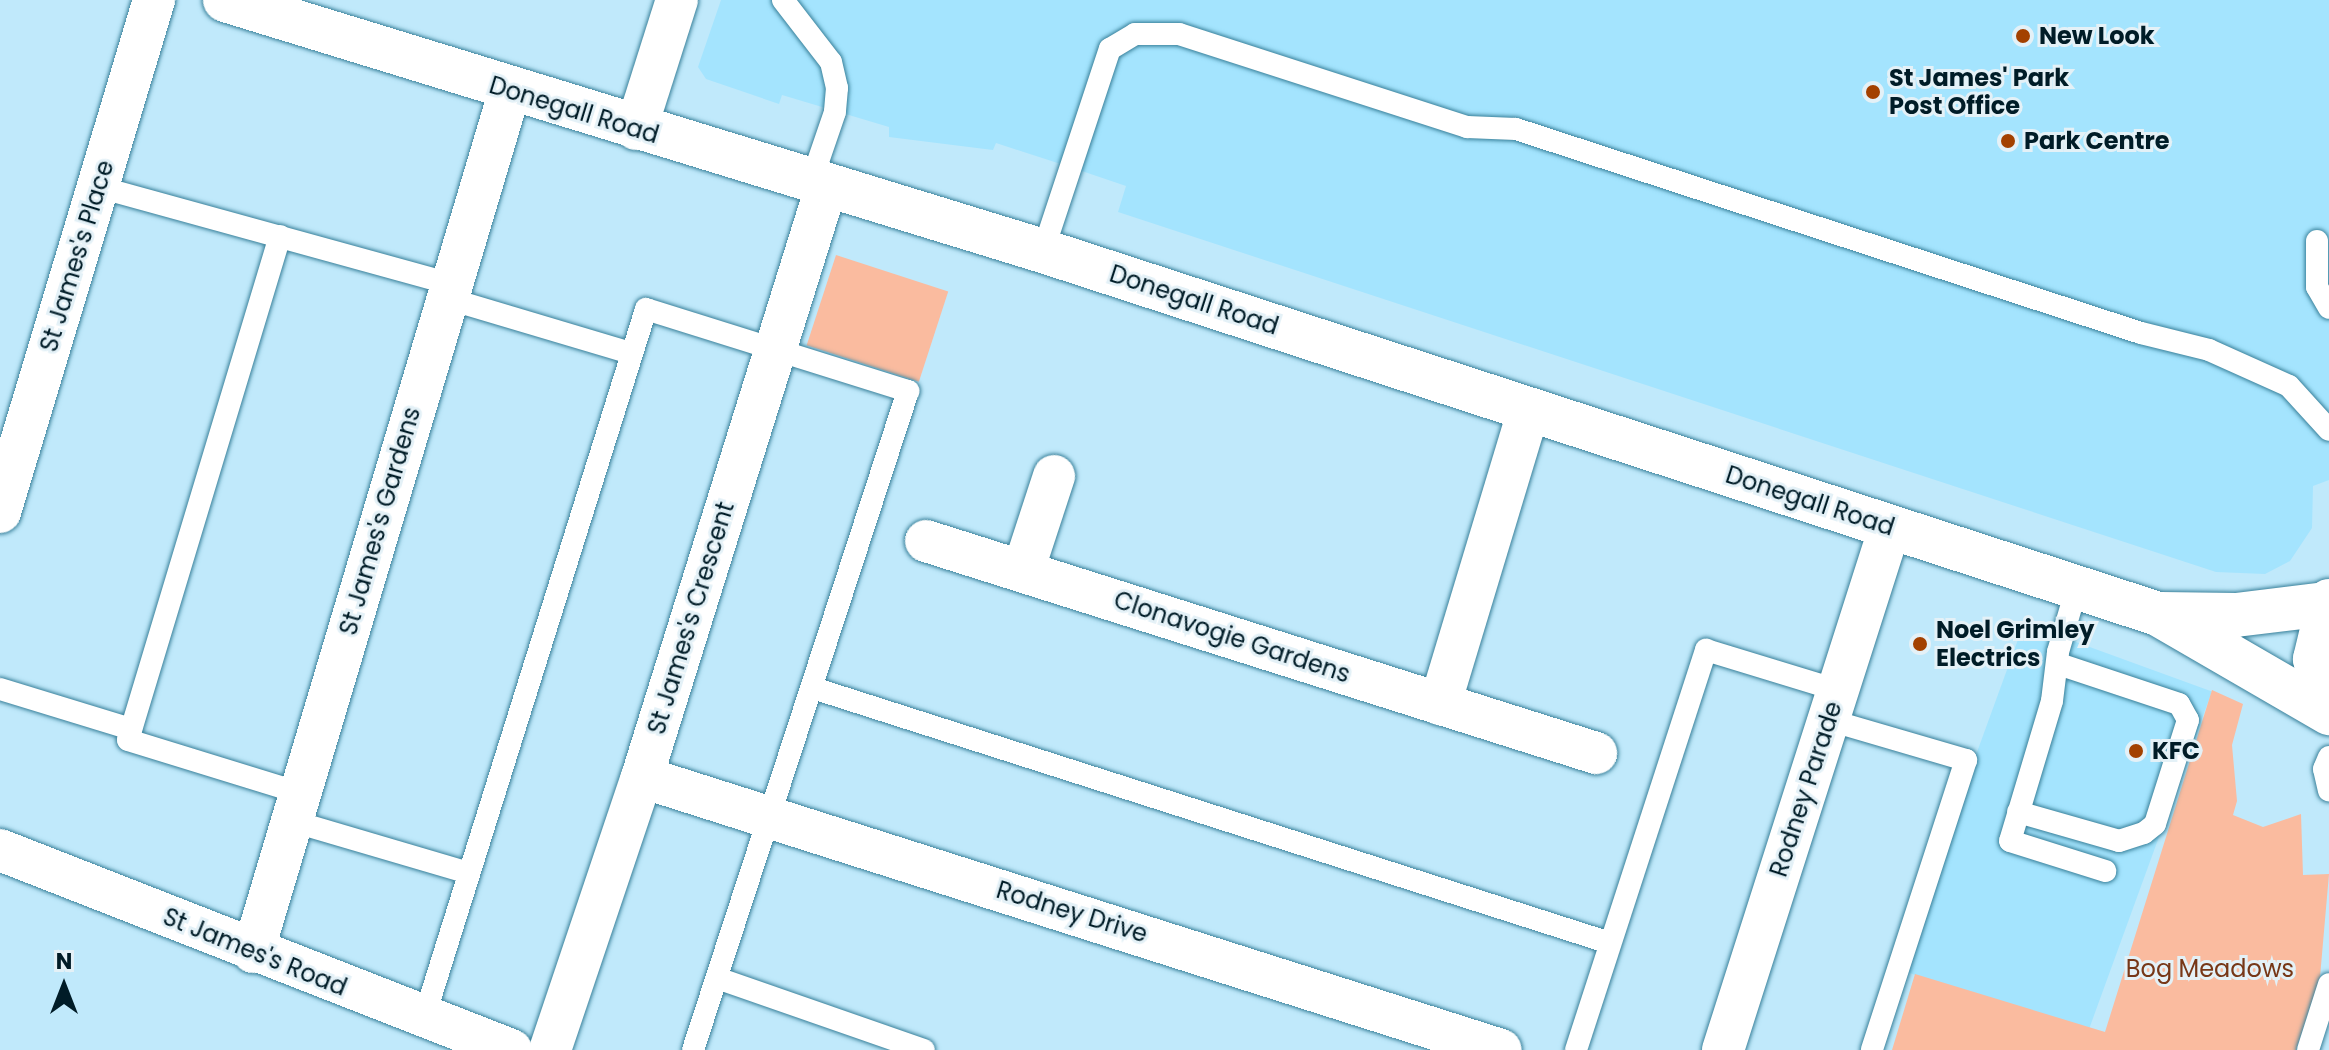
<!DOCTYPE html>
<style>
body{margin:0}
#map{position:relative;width:2329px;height:1050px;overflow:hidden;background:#c0e9fb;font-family:Poppins,sans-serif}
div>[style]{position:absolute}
.built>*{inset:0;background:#a4e4fe;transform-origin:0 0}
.green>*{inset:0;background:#fabb9f;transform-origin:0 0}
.roads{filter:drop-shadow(0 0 2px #38809a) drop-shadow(0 0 2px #38809a)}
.service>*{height:22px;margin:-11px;padding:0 11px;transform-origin:11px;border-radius:11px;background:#fff}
.minor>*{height:42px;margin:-21px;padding:0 21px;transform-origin:21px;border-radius:21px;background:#fff}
.tertiary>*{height:44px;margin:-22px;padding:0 22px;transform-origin:22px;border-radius:22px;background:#fff}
.dots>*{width:22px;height:22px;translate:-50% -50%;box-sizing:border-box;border:4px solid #e4f1f7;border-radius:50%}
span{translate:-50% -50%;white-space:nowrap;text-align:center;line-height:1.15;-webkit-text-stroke:6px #e4f1f7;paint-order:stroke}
.poi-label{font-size:24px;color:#001c27;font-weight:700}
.left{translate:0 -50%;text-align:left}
.street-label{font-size:24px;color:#001c27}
.park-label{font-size:24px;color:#773717}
.north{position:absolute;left:24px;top:946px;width:80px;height:80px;-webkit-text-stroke:6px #e4f1f7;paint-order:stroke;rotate:0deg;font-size:22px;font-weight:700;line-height:32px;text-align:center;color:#001c27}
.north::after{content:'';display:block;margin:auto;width:28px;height:36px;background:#001c27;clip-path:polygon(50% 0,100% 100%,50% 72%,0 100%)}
</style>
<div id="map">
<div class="built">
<div style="clip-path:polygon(721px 0,2329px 0,2329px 480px,2313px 486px,2312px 528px,2290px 561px,2265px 574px,2216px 572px,1118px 212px,1126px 186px,1070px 167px,996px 143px,993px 150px,889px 137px,889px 127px,782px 95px,779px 104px,706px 79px,698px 67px)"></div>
<div style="left:2024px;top:623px;width:200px;height:368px;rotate:20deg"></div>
</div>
<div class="green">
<div style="left:836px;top:255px;width:118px;height:95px;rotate:18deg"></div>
<div style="clip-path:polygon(2212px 690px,2243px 704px,2232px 745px,2237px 801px,2233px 815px,2263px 827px,2301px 814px,2303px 875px,2329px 874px,2320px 977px,2296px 1050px,1892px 1050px,1915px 974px,2105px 1032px)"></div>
</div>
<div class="roads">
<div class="service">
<div style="left:783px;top:0;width:78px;rotate:52.3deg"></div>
<div style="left:831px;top:62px;width:27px;rotate:77deg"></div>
<div style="left:837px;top:88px;width:24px;rotate:95deg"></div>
<div style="left:835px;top:112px;width:71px;rotate:108.9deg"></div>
<div style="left:99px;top:187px;width:365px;rotate:15.4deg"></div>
<div style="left:280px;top:236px;width:526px;rotate:106.78deg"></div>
<div style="left:128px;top:740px;width:180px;rotate:17.1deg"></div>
<div style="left:2317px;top:241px;width:46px;rotate:90deg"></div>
<div style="left:2317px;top:287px;width:24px;rotate:60deg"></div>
<div style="left:1043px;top:251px;width:213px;rotate:-71.7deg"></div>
<div style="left:1110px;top:49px;width:29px;rotate:-31deg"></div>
<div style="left:1135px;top:34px;width:44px"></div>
<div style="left:1179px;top:34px;width:303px;rotate:17.9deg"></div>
<div style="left:1467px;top:127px;width:49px;rotate:2.3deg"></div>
<div style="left:1516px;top:129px;width:657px;rotate:18.08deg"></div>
<div style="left:2141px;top:333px;width:70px;rotate:14deg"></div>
<div style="left:2209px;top:350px;width:88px;rotate:24.2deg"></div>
<div style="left:2289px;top:386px;width:59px;rotate:47.7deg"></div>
<div style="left:446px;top:298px;width:193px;rotate:16.6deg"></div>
<div style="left:2076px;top:590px;width:65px;rotate:106.2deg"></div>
<div style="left:2058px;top:652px;width:49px;rotate:97deg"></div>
<div style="left:2052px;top:701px;width:146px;rotate:106.7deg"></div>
<div style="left:2010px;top:841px;width:100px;rotate:17.5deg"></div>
<div style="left:813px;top:688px;width:837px;rotate:17.74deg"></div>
<div style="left:0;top:689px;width:137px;rotate:17deg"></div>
<div style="left:1829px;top:720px;width:143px;rotate:16.3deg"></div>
<div style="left:1966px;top:760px;width:305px;rotate:108deg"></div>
<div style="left:2329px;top:757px;width:13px;rotate:113deg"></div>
<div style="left:2324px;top:769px;width:22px;rotate:77deg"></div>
<div style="left:2018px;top:812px;width:105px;rotate:16deg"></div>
<div style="left:2119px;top:841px;width:26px;rotate:-18deg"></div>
<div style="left:2144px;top:833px;width:14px;rotate:-39deg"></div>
<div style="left:2155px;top:824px;width:109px;rotate:-72.4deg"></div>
<div style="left:2188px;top:720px;width:18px;rotate:-119deg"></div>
<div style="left:2179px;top:704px;width:126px;rotate:-161.6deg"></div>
<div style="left:292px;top:821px;width:184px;rotate:16.4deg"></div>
<div style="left:717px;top:978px;width:219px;rotate:19.2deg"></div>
<div style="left:424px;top:1018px;width:743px;rotate:-72.61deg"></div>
<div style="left:646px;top:309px;width:275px;rotate:17.4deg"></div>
<div style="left:908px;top:391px;width:693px;rotate:108.07deg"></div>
<div style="left:1576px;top:1050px;width:421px;rotate:-72deg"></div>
<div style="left:1706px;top:650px;width:137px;rotate:17deg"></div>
<div style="left:2308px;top:1050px;width:69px;rotate:-72.3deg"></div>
</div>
<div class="minor">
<div style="left:636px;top:129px;width:135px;rotate:-72.4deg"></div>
<div style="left:0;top:512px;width:535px;rotate:-73.26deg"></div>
<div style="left:926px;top:541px;width:703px;rotate:17.56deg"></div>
<div style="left:1023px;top:571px;width:100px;rotate:-71.9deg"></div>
<div style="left:1440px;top:704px;width:308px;rotate:-73.2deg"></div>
<div style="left:642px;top:777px;width:901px;rotate:17.63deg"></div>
<div style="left:0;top:850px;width:549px;rotate:21.37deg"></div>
<div style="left:253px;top:952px;width:899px;rotate:-73.4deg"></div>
<div style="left:550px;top:1050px;width:288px;rotate:-71.4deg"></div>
<div style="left:642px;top:777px;width:621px;rotate:-72.67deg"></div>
<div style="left:1723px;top:1050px;width:549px;rotate:-72.29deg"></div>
</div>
<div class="tertiary">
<div style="left:225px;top:0;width:856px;rotate:17.06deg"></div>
<div style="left:1043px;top:251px;width:1173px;rotate:18.03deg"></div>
<div style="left:2158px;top:614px;width:198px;rotate:30.1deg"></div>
<div style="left:2329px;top:601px;width:60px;rotate:103.6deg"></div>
<div style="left:2315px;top:659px;width:51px;rotate:74.1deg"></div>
<div style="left:2161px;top:614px;width:75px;rotate:0.8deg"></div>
<div style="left:2236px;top:615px;width:92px;rotate:-6.9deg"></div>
</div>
</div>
<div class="dots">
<div style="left:2023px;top:36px;background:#a34100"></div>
<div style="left:1873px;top:92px;background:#a34100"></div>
<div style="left:2008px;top:141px;background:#a34100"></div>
<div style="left:1920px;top:644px;background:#a34100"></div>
<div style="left:2136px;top:751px;background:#a34100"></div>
</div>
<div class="poi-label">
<span class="left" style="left:2039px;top:36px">New Look</span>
<span class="left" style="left:1889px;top:92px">St James' Park<br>Post Office</span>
<span class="left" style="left:2024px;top:141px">Park Centre</span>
<span class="left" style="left:1936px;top:644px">Noel Grimley<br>Electrics</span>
<span class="left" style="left:2152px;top:751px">KFC</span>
</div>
<div class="street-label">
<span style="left:574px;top:110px;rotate:17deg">Donegall Road</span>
<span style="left:77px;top:256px;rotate:-73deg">St James's Place</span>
<span style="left:1194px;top:300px;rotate:18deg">Donegall Road</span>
<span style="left:1810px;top:501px;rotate:18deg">Donegall Road</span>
<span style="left:380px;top:521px;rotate:-74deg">St James's Gardens</span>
<span style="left:691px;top:618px;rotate:-73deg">St James's Crescent</span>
<span style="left:1232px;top:637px;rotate:18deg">Clonavogie Gardens</span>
<span style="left:1806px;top:789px;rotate:-72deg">Rodney Parade</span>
<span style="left:1072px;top:912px;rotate:17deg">Rodney Drive</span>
<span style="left:255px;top:952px;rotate:22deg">St James's Road</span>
</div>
<div class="park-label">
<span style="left:2210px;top:969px">Bog Meadows</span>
</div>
<div class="north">N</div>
</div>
